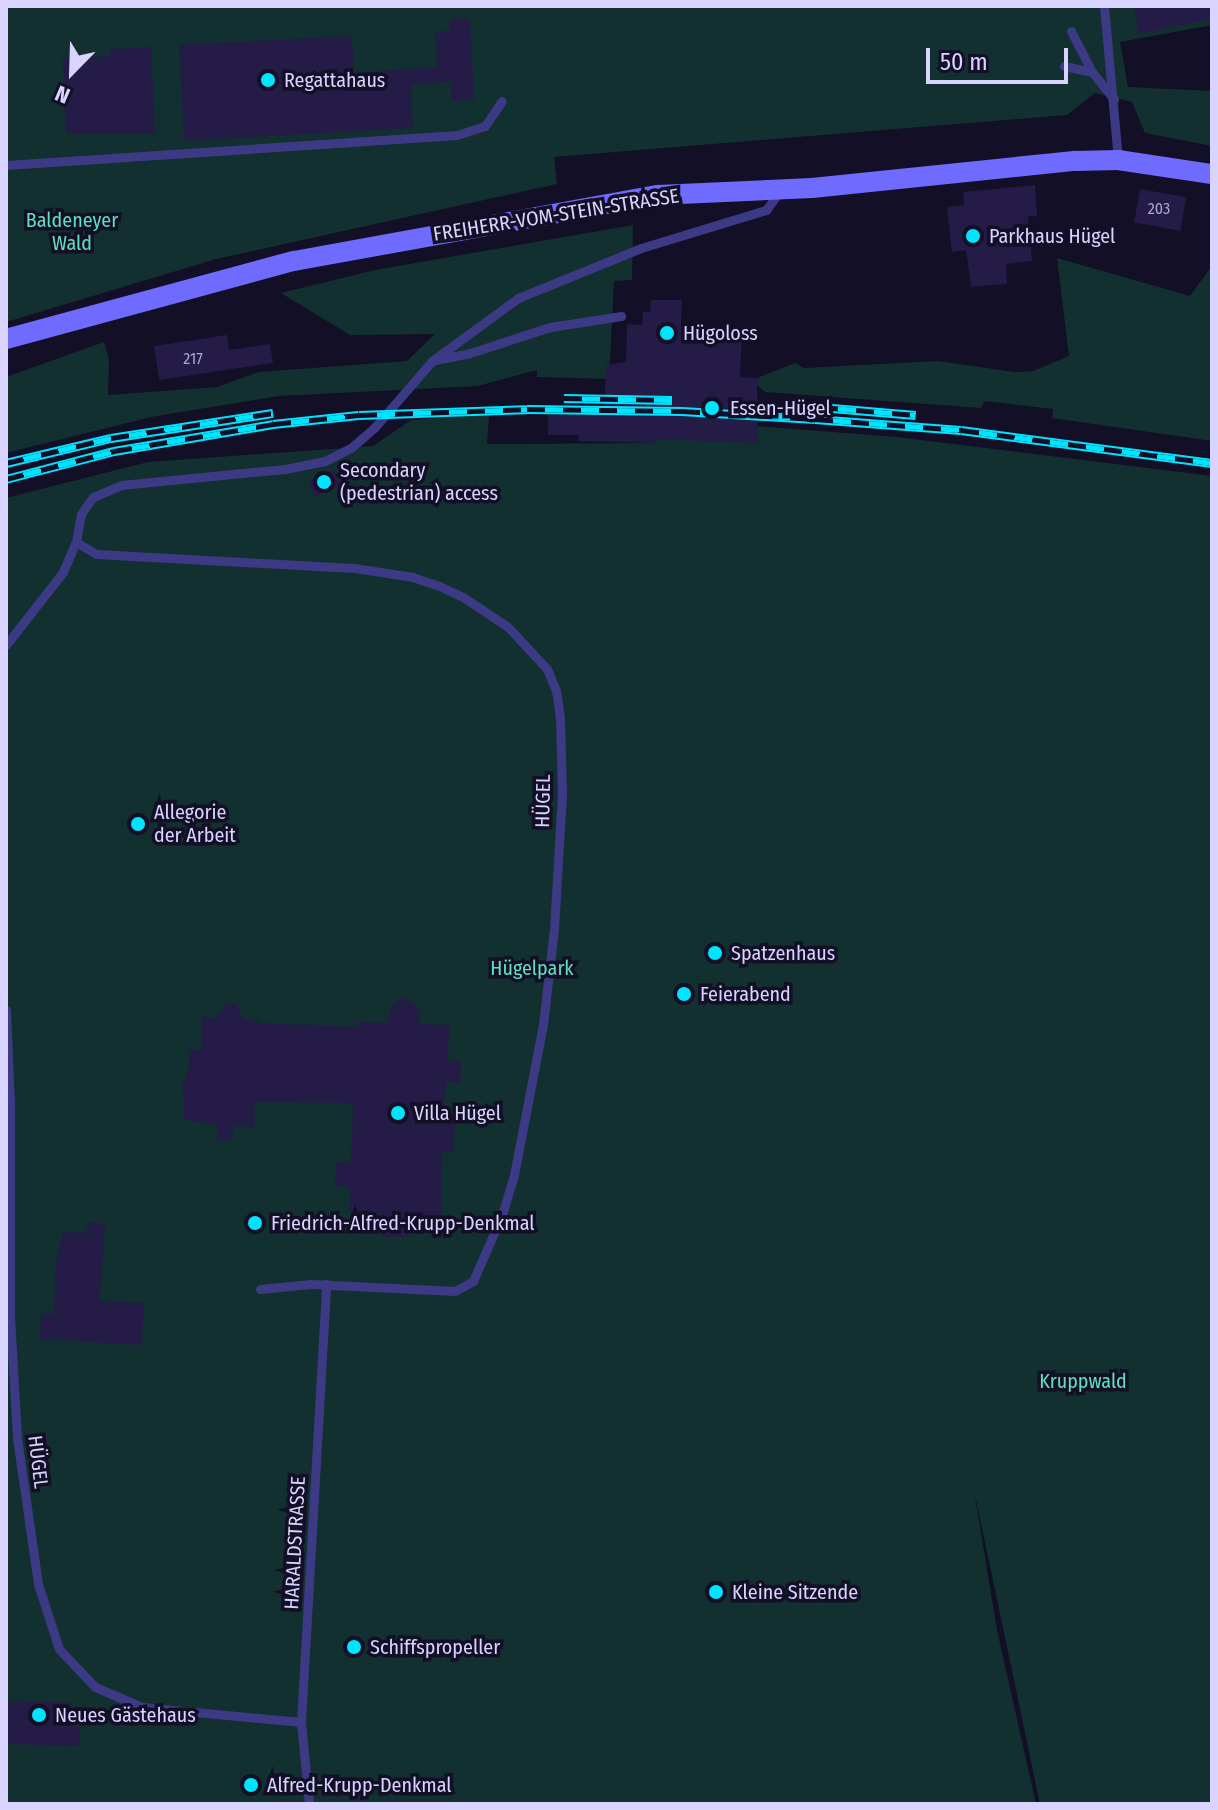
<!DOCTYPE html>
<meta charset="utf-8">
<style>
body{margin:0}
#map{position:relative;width:1218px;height:1810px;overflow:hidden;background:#130f26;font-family:"Fira Sans Condensed",sans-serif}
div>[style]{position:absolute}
.green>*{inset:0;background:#12302f}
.building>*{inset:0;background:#241b47;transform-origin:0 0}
.lane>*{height:9px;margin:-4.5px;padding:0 4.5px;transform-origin:4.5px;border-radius:4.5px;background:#3d3a85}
.secondary>*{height:20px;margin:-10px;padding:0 10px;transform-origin:10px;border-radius:10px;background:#6f6bff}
.rail>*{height:9px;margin-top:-4.5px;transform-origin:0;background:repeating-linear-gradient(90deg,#130f26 0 18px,#00e5ff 0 36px);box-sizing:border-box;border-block:2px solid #00e5ff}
.dots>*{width:22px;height:22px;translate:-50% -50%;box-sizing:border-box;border:4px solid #130f26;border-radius:50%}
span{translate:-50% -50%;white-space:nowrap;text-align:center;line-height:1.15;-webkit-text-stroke:7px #130f26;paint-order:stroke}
.number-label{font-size:16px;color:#aca6d1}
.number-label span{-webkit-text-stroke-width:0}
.poi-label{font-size:20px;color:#d9d4ff}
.left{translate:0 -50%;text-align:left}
.street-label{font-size:20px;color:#d9d4ff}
.park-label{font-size:20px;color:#5fe0c0}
.frame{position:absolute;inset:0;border:8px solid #d9d4ff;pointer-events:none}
.north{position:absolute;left:32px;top:32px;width:80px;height:80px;-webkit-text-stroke:6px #130f26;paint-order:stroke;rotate:203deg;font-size:22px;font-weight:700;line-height:32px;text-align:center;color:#d9d4ff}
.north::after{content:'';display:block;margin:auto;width:28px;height:36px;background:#d9d4ff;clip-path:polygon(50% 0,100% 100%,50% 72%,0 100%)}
.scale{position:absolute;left:926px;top:48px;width:142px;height:36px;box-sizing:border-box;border:4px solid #d9d4ff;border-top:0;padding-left:10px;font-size:24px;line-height:28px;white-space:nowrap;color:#d9d4ff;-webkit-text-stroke:6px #130f26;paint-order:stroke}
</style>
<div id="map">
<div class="green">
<div style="clip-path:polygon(6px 6px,1212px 6px,1212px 25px,1120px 42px,1128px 87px,1212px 91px,1212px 146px,1145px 133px,1132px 102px,1095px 93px,1067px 115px,554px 157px,557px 184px,216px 259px,6px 322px)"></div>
<div style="clip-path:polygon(633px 225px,632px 280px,614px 281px,609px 379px,537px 377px,537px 370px,478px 386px,279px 396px,151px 417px,6px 453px,6px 377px,104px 342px,109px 360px,108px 395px,217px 387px,259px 372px,407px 361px,435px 334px,350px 335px,281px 293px,375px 270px)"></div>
<div style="clip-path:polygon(1057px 258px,1190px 296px,1212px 266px,1212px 441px,1052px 418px,1053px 409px,985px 401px,981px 408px,765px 392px,757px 385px,757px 378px,795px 363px,804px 368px,938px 361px,1014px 372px,1033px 371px,1069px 356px)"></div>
<div style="clip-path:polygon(489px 415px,487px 444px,655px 443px,656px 439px,756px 426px,897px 437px,1212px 476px,1212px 1804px,1040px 1804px,974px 1490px,997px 1630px,1036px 1804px,6px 1804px,6px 498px,148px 462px,373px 446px,411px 420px)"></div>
</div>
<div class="building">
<div style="clip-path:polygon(1134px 6px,1212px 6px,1212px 19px,1139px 34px)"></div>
<div style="clip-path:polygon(470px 19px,474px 100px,451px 101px,451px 82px,411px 84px,413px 128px,184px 141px,179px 45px,352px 36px,354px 73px,437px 67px,435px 32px,450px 31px,450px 20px)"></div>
<div style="clip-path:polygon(151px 47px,155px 134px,66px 134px,63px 58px,110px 56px,110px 49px)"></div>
<div style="clip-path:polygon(1035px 185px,1037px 216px,1028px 216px,1032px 261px,1006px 264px,1007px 284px,971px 287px,966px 250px,952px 252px,947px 207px,964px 205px,963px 192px)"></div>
<div style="left:1140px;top:189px;width:47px;height:34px;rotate:10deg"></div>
<div style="clip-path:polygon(651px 300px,682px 300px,681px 326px,690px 326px,690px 333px,742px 336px,740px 377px,757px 378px,758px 443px,656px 439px,655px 443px,578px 441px,579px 435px,548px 435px,548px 415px,604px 415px,606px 365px,626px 362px,627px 324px,642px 325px,643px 312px,650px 312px)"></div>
<div style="clip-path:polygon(227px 335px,229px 350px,270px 344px,273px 363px,159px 380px,154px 346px)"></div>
<div style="left:335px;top:471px;width:16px;height:29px;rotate:68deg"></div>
<div style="clip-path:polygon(404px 998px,412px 1002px,420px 1013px,420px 1024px,449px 1025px,448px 1061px,461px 1061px,460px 1083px,447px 1082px,445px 1089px,443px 1119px,455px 1120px,453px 1153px,442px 1152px,441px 1216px,411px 1215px,410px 1237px,380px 1236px,382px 1213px,349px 1211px,350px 1187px,335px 1186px,336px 1162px,351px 1163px,353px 1103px,255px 1102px,254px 1127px,233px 1126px,232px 1141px,217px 1140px,217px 1125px,184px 1119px,183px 1082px,189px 1070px,189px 1050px,201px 1050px,202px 1017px,217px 1018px,226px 1003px,236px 1004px,243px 1019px,258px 1019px,258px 1023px,358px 1027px,358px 1022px,388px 1023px,389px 1012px,396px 1001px)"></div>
<div style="clip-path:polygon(88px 1222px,105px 1224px,100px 1301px,144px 1303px,142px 1345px,40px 1339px,41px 1313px,54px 1314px,56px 1261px,63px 1232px,87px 1233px)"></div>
<div style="clip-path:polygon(6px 1701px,72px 1703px,71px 1726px,80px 1727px,79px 1746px,6px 1744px)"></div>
</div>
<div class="lane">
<div style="left:1104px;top:6px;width:155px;rotate:84.8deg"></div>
<div style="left:1071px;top:31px;width:46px;rotate:62.9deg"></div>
<div style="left:1092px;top:72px;width:35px;rotate:51deg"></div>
<div style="left:1064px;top:66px;width:29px;rotate:12deg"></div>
<div style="left:6px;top:165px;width:452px;rotate:-3.8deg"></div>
<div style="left:457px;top:135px;width:29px;rotate:-18deg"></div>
<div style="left:485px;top:126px;width:30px;rotate:-56deg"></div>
<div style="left:435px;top:360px;width:33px;rotate:-11deg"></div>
<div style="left:467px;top:354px;width:87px;rotate:-18deg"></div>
<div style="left:550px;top:327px;width:72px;rotate:-8.8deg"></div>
<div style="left:6px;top:645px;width:93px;rotate:-52deg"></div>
<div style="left:63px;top:572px;width:33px;rotate:-67deg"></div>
<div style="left:6px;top:1010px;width:94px;rotate:87.6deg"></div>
<div style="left:10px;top:1104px;width:212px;rotate:90deg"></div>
<div style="left:10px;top:1316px;width:122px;rotate:86.7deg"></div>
<div style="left:17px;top:1438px;width:148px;rotate:81.8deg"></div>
<div style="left:38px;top:1584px;width:68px;rotate:72.1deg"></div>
<div style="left:59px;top:1649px;width:52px;rotate:46.5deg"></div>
<div style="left:95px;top:1687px;width:51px;rotate:23.1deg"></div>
<div style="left:142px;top:1707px;width:160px;rotate:5.4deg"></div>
<div style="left:260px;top:1289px;width:51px;rotate:-5.6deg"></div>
<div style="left:311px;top:1284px;width:144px;rotate:2.8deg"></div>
<div style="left:455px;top:1291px;width:21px;rotate:-29deg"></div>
<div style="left:473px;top:1281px;width:72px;rotate:-66.3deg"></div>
<div style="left:502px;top:1215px;width:42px;rotate:-73.3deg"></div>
<div style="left:514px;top:1175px;width:153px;rotate:-79.1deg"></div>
<div style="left:543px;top:1025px;width:97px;rotate:-83.5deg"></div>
<div style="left:554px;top:929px;width:135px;rotate:-86.6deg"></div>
<div style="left:562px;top:794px;width:76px;rotate:-91.5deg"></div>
<div style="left:560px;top:718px;width:27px;rotate:-98deg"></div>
<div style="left:556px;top:691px;width:24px;rotate:-112deg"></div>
<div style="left:547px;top:669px;width:57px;rotate:-132.9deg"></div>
<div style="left:508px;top:627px;width:54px;rotate:-146.3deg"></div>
<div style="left:463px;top:597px;width:26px;rotate:-155deg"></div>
<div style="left:439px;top:586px;width:28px;rotate:-161deg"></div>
<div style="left:413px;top:577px;width:60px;rotate:-171.3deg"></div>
<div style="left:354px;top:568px;width:258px;rotate:-176.9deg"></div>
<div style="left:96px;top:554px;width:23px;rotate:-149deg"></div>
<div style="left:76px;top:542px;width:28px;rotate:-80deg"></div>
<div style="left:81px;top:514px;width:21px;rotate:-55deg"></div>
<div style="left:93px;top:497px;width:30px;rotate:-23deg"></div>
<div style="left:121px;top:485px;width:165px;rotate:-5.6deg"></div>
<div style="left:285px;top:469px;width:41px;rotate:-11.3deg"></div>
<div style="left:325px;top:461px;width:30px;rotate:-27deg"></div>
<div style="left:352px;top:447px;width:30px;rotate:-41deg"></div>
<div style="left:375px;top:427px;width:87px;rotate:-49.2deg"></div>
<div style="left:432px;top:361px;width:107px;rotate:-36.2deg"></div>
<div style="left:518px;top:298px;width:133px;rotate:-22.1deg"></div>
<div style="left:641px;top:248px;width:131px;rotate:-16.9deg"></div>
<div style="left:766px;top:210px;width:22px;rotate:-54deg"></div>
<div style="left:309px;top:1804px;width:82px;rotate:-95.6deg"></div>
<div style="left:301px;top:1722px;width:439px;rotate:-86.7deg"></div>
</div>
<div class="secondary">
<div style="left:6px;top:339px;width:298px;rotate:-15.2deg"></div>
<div style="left:294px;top:261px;width:370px;rotate:-10.3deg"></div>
<div style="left:658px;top:195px;width:154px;rotate:-2.6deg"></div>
<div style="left:812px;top:188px;width:264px;rotate:-5.9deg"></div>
<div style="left:1075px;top:161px;width:43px;rotate:-1.3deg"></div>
<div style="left:1118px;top:160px;width:95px;rotate:8.5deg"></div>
</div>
<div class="rail">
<div style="left:564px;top:398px;width:108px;rotate:1.1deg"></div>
<div style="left:820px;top:407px;width:96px;rotate:4.8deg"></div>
<div style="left:6px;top:463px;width:108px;rotate:-13.4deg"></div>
<div style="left:111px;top:438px;width:164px;rotate:-8.8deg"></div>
<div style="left:6px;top:479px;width:112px;rotate:-14.5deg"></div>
<div style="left:114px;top:451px;width:161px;rotate:-9.6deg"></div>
<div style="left:273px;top:424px;width:86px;rotate:-6deg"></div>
<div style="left:359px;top:415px;width:168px;rotate:-2deg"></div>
<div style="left:527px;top:409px;width:155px;rotate:0.7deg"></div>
<div style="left:682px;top:411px;width:133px;rotate:3.4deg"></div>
<div style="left:815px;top:419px;width:146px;rotate:4.3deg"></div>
<div style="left:961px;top:430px;width:253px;rotate:7.5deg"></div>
</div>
<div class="dots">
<div style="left:268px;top:80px;background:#00e5ff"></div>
<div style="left:973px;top:236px;background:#00e5ff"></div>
<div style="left:667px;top:333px;background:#00e5ff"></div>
<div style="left:712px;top:408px;background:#00e5ff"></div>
<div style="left:324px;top:482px;background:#00e5ff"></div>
<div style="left:138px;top:824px;background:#00e5ff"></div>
<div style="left:715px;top:953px;background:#00e5ff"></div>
<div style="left:684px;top:994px;background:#00e5ff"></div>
<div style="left:398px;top:1113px;background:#00e5ff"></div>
<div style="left:255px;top:1223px;background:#00e5ff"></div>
<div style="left:716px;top:1592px;background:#00e5ff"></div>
<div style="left:354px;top:1647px;background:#00e5ff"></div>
<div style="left:39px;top:1715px;background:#00e5ff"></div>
<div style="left:251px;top:1785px;background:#00e5ff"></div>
</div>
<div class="number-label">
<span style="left:1159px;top:209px">203</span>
<span style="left:193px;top:359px">217</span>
</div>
<div class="poi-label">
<span class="left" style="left:284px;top:80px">Regattahaus</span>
<span class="left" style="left:989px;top:236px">Parkhaus Hügel</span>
<span class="left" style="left:683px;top:333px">Hügoloss</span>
<span class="left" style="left:730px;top:408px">Essen-Hügel</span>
<span class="left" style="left:340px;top:482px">Secondary<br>(pedestrian) access</span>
<span class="left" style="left:154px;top:824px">Allegorie<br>der Arbeit</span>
<span class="left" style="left:731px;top:953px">Spatzenhaus</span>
<span class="left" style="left:700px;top:994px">Feierabend</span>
<span class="left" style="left:414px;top:1113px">Villa Hügel</span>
<span class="left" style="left:271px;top:1223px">Friedrich-Alfred-Krupp-Denkmal</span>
<span class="left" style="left:732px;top:1592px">Kleine Sitzende</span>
<span class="left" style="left:370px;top:1647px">Schiffspropeller</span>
<span class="left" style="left:55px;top:1715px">Neues Gästehaus</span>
<span class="left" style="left:267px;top:1785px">Alfred-Krupp-Denkmal</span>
</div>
<div class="street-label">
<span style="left:556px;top:215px;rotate:-9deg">FREIHERR-VOM-STEIN-STRASSE</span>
<span style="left:543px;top:801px;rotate:-89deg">HÜGEL</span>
<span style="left:38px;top:1462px;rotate:83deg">HÜGEL</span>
<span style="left:295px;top:1543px;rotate:-87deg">HARALDSTRASSE</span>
</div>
<div class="park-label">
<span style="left:72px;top:232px">Baldeneyer<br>Wald</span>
<span style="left:532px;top:968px">Hügelpark</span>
<span style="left:1083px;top:1381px">Kruppwald</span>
</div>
<div class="frame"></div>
<div class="north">N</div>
<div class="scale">50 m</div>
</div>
